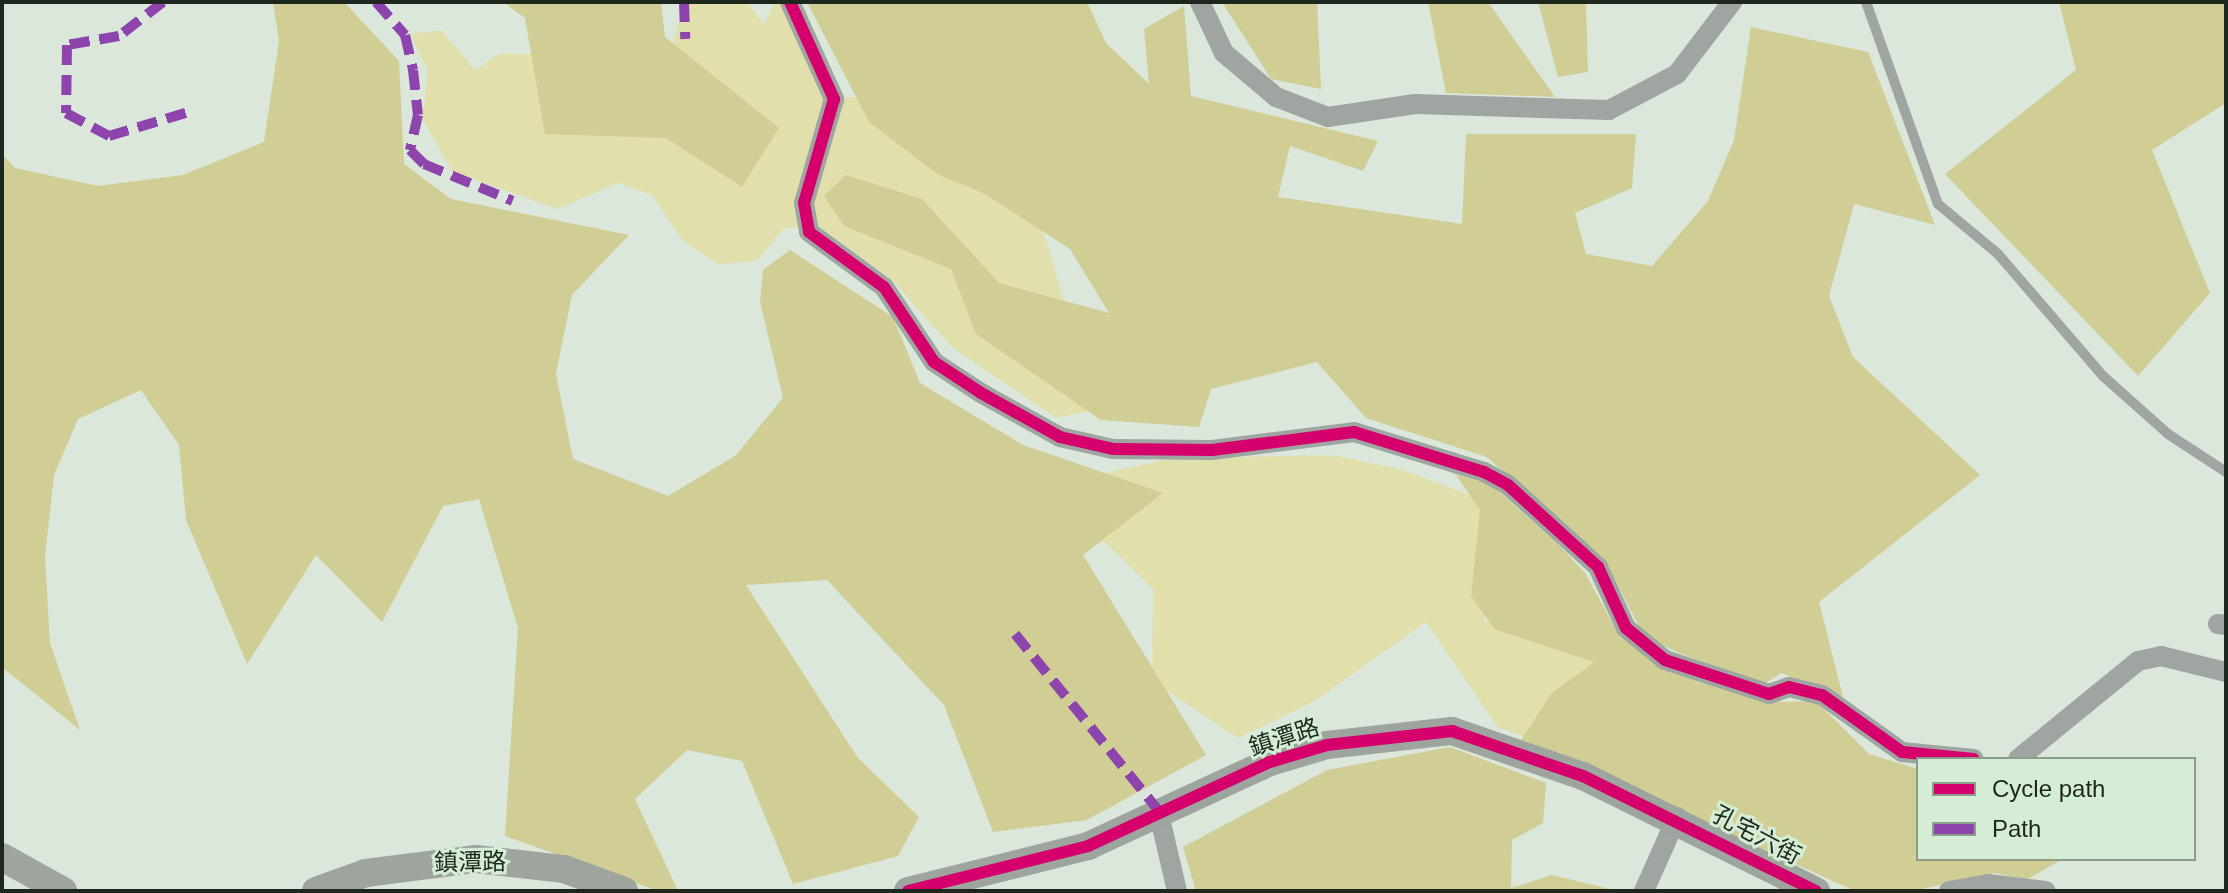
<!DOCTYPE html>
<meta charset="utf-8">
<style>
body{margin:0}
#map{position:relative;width:2228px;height:893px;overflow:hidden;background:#dae7da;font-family:Helvetica,"Noto Sans TC",sans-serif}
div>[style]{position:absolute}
.green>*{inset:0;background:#e1e0ad}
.forest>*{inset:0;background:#d0ce95}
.lane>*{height:10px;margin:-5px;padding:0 5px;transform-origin:5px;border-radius:5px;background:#9fa5a1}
.street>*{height:20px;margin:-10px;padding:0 10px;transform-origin:10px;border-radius:10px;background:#9fa5a1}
.secondary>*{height:28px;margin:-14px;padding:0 14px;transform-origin:14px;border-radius:14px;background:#9da59e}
.quiet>*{height:10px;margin-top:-5px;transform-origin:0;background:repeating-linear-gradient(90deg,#8e44ad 0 20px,transparent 0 30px)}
.cycleway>*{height:12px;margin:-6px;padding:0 6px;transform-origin:6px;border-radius:6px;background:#d6006c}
span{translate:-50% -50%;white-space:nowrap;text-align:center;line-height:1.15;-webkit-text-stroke:6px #d4edd4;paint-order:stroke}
.street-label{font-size:24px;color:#1e271e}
.frame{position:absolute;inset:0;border:4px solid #1e271e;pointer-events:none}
.legend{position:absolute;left:1916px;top:757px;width:280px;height:104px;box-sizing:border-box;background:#d4edd4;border:2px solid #8b9e8b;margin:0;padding:10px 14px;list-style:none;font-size:24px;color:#1e271e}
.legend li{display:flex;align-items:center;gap:16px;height:40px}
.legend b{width:40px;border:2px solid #8b9e8b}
</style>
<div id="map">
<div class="green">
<div style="clip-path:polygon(684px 2px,747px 2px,764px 25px,775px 2px,801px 2px,795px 9px,834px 98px,885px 96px,1042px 225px,1094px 410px,1056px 418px,952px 347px,891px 279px,817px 225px,783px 229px,757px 261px,718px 264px,682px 240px,652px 195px,618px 183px,557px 209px,452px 171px,422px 118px,428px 71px,410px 34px,441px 30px,475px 70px,499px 54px,547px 54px,660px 95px)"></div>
<div style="clip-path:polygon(1332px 455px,1400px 469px,1491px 503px,1480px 551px,1484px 620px,1528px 641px,1617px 654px,1548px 744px,1498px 728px,1426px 622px,1313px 702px,1238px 738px,1152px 681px,1153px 589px,1096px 534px,1084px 487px,1113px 471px,1174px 458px)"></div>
</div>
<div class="forest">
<div style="clip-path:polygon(273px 2px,344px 2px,399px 61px,404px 164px,451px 199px,629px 235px,572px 295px,556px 374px,573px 459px,668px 496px,735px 456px,783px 398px,760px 302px,763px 270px,790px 250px,893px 317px,920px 383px,1023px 445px,1163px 493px,1083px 555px,1206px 755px,1087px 820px,993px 832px,944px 705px,827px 580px,746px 585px,858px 758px,919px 817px,898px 856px,793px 884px,742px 761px,687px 750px,635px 799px,678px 891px,658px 891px,505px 836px,518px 628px,479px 499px,443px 506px,382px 622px,316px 555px,247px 664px,186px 520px,179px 445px,141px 390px,78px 419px,54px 475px,45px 557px,50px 643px,80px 730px,2px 667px,2px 154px,15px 168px,98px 186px,183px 175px,264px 142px,279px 41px)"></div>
<div style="clip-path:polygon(503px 2px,661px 2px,665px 37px,779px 128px,742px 187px,666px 138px,545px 134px,525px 18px)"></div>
<div style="clip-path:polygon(807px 2px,1087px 2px,1106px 43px,1149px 84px,1144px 29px,1184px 6px,1191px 96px,1378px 141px,1363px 171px,1290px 146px,1278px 197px,1462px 224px,1466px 134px,1636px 134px,1632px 188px,1575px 213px,1586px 254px,1652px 266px,1708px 201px,1734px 140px,1751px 27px,1868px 52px,1935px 225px,1854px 204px,1829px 296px,1853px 357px,1980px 475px,1819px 602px,1843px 697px,1781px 673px,1764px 684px,1679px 653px,1644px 636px,1611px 572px,1487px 457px,1366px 418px,1317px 362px,1211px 389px,1199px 427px,1101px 420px,976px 334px,951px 269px,844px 226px,824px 196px,846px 175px,922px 199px,999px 283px,1109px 313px,1070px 249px,985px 194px,939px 175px,869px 122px)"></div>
<div style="clip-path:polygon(1222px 2px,1317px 2px,1321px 89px,1271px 79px)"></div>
<div style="clip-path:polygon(1428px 2px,1488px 2px,1555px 97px,1446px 93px)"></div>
<div style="clip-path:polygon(1538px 2px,1586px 2px,1588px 72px,1558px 77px)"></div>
<div style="clip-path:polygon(2059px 2px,2226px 2px,2226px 103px,2152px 150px,2210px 293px,2138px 376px,1945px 174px,2076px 70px)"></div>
<div style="clip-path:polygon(1455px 474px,1492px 485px,1559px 545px,1585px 573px,1620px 637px,1699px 682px,1782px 702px,1816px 701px,1869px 754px,1918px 769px,1918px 859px,2063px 859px,2026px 880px,1995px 873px,1913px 891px,1855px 891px,1521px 740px,1551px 694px,1594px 662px,1494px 629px,1471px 596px,1480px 510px)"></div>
<div style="clip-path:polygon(1450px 747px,1546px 783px,1543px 823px,1512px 840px,1511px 888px,1552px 875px,1618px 891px,1196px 891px,1183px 847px,1327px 770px)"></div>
</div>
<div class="lane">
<div style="left:1866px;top:2px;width:214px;rotate:70.4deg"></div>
<div style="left:1938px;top:204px;width:78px;rotate:39.8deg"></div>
<div style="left:1998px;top:254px;width:161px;rotate:49.3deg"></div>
<div style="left:2103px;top:376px;width:87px;rotate:41.7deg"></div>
<div style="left:2168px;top:434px;width:69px;rotate:33.2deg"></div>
</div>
<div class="street">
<div style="left:790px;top:2px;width:107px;rotate:65.6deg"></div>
<div style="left:834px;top:99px;width:108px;rotate:106.1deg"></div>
<div style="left:804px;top:203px;width:29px;rotate:80deg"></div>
<div style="left:809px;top:232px;width:93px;rotate:36.3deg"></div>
<div style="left:884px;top:287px;width:90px;rotate:56.3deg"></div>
<div style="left:934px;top:362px;width:56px;rotate:33.4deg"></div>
<div style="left:981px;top:393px;width:90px;rotate:29.1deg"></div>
<div style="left:1060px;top:437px;width:54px;rotate:12.8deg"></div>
<div style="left:1113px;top:449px;width:99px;rotate:0.6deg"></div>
<div style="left:1212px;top:450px;width:143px;rotate:-7.2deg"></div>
<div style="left:1354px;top:432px;width:136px;rotate:17.1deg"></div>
<div style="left:1484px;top:472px;width:27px;rotate:28deg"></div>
<div style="left:1508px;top:485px;width:122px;rotate:42.3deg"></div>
<div style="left:1598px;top:567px;width:67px;rotate:65.3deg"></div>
<div style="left:1626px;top:628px;width:50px;rotate:39.4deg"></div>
<div style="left:1665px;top:660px;width:109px;rotate:18.1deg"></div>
<div style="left:1769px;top:694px;width:21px;rotate:-19deg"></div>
<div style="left:1789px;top:687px;width:34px;rotate:14deg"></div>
<div style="left:1822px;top:695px;width:98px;rotate:35.5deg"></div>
<div style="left:1902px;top:752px;width:72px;rotate:5.6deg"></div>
<div style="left:1200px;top:2px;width:56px;rotate:64.8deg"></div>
<div style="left:1224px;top:53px;width:68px;rotate:40.2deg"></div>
<div style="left:1276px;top:97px;width:56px;rotate:21deg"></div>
<div style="left:1328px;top:117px;width:88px;rotate:-8.5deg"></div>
<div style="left:1415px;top:104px;width:194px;rotate:1.8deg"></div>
<div style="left:1609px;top:110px;width:77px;rotate:-27.9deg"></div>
<div style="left:1677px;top:74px;width:91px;rotate:-52.6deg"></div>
<div style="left:2218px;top:624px;width:8px;rotate:7deg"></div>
<div style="left:2018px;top:759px;width:155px;rotate:-39.2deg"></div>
<div style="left:2138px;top:661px;width:24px;rotate:-12deg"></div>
<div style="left:2161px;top:656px;width:67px;rotate:13.8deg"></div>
<div style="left:1158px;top:810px;width:83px;rotate:76.8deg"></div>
<div style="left:1644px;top:891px;width:81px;rotate:-66deg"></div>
<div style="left:1949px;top:891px;width:40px;rotate:-10deg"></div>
<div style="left:1988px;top:884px;width:58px;rotate:6.9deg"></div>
</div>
<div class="secondary">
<div style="left:2px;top:857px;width:70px;rotate:29.1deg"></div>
<div style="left:316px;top:891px;width:53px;rotate:-19.8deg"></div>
<div style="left:366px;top:873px;width:111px;rotate:-7.3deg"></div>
<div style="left:476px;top:859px;width:89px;rotate:6.5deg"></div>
<div style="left:564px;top:869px;width:64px;rotate:20.1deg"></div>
<div style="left:908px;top:891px;width:186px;rotate:-14deg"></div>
<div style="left:1088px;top:846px;width:200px;rotate:-24.8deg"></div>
<div style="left:1270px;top:762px;width:59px;rotate:-16.6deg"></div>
<div style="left:1327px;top:745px;width:126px;rotate:-6.4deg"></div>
<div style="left:1452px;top:731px;width:139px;rotate:19deg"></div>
<div style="left:1583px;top:776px;width:260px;rotate:26.3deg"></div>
</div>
<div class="quiet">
<div style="left:163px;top:2px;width:56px;rotate:142.3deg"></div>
<div style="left:119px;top:36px;width:53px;rotate:170.2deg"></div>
<div style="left:67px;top:45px;width:68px;rotate:90.8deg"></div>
<div style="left:66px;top:113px;width:49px;rotate:28.1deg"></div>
<div style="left:109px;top:136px;width:87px;rotate:-16.8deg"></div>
<div style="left:376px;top:2px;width:44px;rotate:48.7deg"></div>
<div style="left:405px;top:35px;width:36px;rotate:77deg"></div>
<div style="left:413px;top:70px;width:45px;rotate:83.7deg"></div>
<div style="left:418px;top:115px;width:36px;rotate:103deg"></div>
<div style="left:410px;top:150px;width:20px;rotate:45deg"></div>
<div style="left:424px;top:164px;width:96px;rotate:22.6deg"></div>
<div style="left:684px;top:2px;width:37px;rotate:88deg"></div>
<div style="left:1015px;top:634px;width:227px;rotate:50.9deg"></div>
</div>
<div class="cycleway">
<div style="left:790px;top:2px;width:107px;rotate:65.6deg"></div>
<div style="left:834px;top:99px;width:108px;rotate:106.1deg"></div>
<div style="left:804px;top:203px;width:29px;rotate:80deg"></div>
<div style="left:809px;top:232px;width:93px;rotate:36.3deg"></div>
<div style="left:884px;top:287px;width:90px;rotate:56.3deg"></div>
<div style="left:934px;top:362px;width:56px;rotate:33.4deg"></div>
<div style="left:981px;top:393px;width:90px;rotate:29.1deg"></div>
<div style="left:1060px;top:437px;width:54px;rotate:12.8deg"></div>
<div style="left:1113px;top:449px;width:99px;rotate:0.6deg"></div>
<div style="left:1212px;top:450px;width:143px;rotate:-7.2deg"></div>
<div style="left:1354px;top:432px;width:136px;rotate:17.1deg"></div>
<div style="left:1484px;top:472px;width:27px;rotate:28deg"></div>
<div style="left:1508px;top:485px;width:122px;rotate:42.3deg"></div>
<div style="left:1598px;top:567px;width:67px;rotate:65.3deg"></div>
<div style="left:1626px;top:628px;width:50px;rotate:39.4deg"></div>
<div style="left:1665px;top:660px;width:109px;rotate:18.1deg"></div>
<div style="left:1769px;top:694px;width:21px;rotate:-19deg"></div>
<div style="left:1789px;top:687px;width:34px;rotate:14deg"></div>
<div style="left:1822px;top:695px;width:98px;rotate:35.5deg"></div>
<div style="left:1902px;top:752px;width:72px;rotate:5.6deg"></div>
<div style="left:908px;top:891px;width:186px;rotate:-14deg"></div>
<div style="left:1088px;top:846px;width:200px;rotate:-24.8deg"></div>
<div style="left:1270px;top:762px;width:59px;rotate:-16.6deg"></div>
<div style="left:1327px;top:745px;width:126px;rotate:-6.4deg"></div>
<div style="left:1452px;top:731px;width:139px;rotate:19deg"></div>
<div style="left:1583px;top:776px;width:260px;rotate:26.3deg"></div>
</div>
<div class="street-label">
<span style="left:1284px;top:737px;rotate:-18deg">鎮潭路</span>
<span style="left:1757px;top:835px;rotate:28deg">孔宅六街</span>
<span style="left:470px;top:862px;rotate:-1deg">鎮潭路</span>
</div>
<div class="frame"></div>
<ul class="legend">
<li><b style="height:10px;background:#d6006c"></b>Cycle path</li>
<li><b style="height:10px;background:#8e44ad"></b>Path</li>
</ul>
</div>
